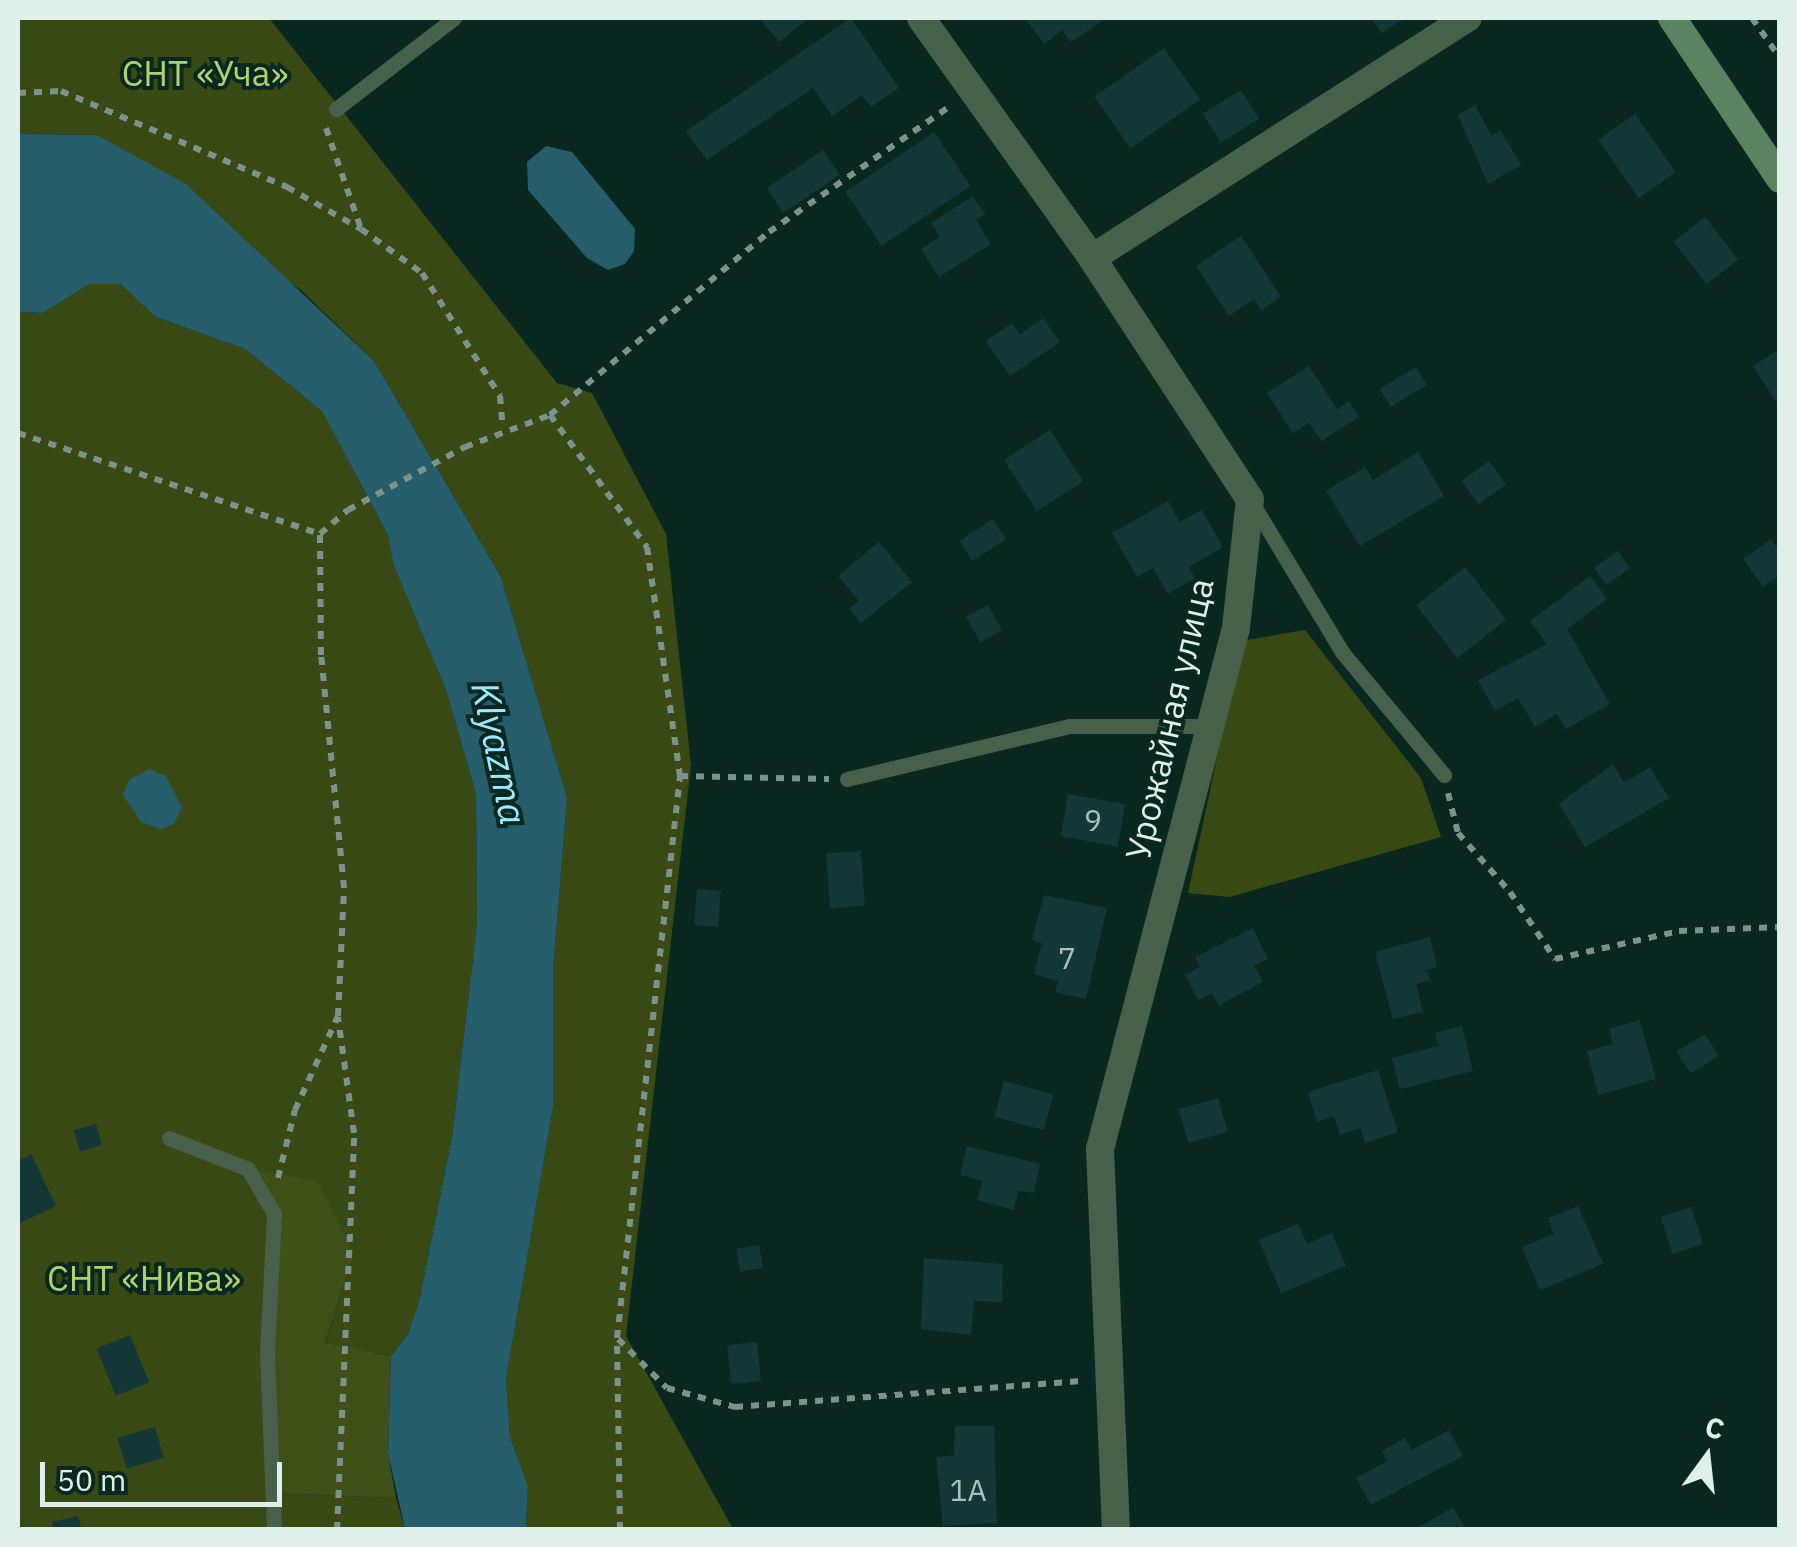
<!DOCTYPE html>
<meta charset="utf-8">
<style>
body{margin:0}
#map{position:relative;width:1797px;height:1547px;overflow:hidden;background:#08281f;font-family:"IBM Plex Sans",sans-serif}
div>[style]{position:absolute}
.green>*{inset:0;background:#394913}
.forest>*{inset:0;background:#3e4f17}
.water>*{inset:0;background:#265d6b}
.building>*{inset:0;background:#133736;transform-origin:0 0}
.path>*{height:6px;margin-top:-3px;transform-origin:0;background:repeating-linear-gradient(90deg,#7a938b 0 8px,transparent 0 16px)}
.service>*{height:15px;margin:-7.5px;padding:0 7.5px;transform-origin:7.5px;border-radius:7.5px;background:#47604a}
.minor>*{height:28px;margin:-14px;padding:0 14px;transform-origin:14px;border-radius:14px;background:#47604a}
.tertiary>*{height:28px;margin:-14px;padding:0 14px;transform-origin:14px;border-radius:14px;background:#47604a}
.secondary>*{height:28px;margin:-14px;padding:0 14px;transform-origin:14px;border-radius:14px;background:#5b8360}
span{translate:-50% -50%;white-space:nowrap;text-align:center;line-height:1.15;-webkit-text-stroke:8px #08281f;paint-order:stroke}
.number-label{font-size:30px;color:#abc2bc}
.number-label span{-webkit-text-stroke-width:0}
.park-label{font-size:35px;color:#b0d16e}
.street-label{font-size:35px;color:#def0e9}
.water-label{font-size:38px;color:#9de9fe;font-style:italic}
.frame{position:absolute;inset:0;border:20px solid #def0e9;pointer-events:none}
.north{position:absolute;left:1657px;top:1407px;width:100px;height:100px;-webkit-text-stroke:8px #08281f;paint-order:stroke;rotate:15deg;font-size:28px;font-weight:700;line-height:40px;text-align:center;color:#def0e9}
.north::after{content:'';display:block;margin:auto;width:35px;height:45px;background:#def0e9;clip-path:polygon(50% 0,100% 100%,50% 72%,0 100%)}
.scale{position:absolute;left:40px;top:1462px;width:242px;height:45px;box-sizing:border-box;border:5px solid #def0e9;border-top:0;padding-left:12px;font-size:30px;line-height:35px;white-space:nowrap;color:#def0e9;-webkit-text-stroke:8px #08281f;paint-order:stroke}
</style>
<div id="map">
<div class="green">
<div style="clip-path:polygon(18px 18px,269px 18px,557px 383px,592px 393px,666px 534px,691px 765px,626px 1336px,733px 1529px,526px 1529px,528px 1486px,510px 1437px,506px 1379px,553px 1108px,553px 971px,567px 797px,501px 577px,374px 361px,303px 292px,97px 135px,18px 134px)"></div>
<div style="clip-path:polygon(89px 284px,120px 284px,156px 317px,245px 349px,322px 411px,388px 535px,393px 564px,446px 690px,476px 794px,477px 924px,452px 1137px,420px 1297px,408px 1334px,391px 1356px,325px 1344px,354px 1254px,274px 1214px,273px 1493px,396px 1498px,405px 1529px,18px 1529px,18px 312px,43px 313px)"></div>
<div style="clip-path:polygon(1305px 630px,1421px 778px,1441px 837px,1229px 897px,1188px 893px,1242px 641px)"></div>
</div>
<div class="forest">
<div style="clip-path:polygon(248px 1169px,318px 1181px,354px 1254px,325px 1343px,391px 1356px,388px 1453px,396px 1498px,273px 1493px,274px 1214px)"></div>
</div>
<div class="water">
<div style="clip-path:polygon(18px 134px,97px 135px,186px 184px,374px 361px,501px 577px,567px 797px,553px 971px,553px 1108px,506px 1379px,510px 1437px,528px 1486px,526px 1529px,405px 1529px,388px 1453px,391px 1356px,408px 1334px,420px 1297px,452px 1137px,477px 924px,476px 794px,446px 690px,393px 564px,388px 535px,322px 411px,245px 349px,156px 317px,120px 284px,89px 284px,43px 313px,18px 312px)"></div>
<div style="clip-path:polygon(546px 146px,572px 152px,635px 229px,634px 251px,625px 264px,608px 270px,587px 258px,528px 190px,527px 162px)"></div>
<div style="clip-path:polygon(149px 769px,166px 776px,182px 807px,174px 824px,160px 829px,141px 822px,123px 795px,129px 780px)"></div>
</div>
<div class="building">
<div style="clip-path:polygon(759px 18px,809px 18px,779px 42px)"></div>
<div style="clip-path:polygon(851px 18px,899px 88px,871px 107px,862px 95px,832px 116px,813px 88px,707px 160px,686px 131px)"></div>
<div style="clip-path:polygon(1025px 18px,1107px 18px,1071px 42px,1062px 30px,1044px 44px)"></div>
<div style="clip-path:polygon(1371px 18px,1405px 18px,1382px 33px)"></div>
<div style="left:1164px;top:48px;width:63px;height:85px;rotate:55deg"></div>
<div style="left:1241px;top:90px;width:34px;height:45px;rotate:58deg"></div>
<div style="clip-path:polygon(1475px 105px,1492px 136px,1501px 131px,1521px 165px,1488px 184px,1458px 115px)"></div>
<div style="left:1635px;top:114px;width:71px;height:45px;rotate:55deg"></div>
<div style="left:934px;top:132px;width:65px;height:107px;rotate:56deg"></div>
<div style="left:823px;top:150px;width:30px;height:68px;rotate:56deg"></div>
<div style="clip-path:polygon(973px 196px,985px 214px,976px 220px,991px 244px,939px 277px,921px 249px,940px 237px,931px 223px)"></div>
<div style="left:1705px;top:217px;width:54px;height:40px;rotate:52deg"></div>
<div style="clip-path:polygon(1241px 236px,1281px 297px,1261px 310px,1254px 299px,1229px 316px,1196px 266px)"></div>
<div style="clip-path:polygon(1043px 318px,1060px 342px,1010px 376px,986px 341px,1012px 323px,1020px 334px)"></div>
<div style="clip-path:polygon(1780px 349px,1780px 408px,1753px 366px)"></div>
<div style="clip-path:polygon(1309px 366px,1337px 409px,1349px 401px,1359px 417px,1321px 441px,1309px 423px,1293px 433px,1267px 393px)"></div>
<div style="left:1416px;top:367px;width:21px;height:42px;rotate:59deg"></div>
<div style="left:1050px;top:430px;width:61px;height:55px;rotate:57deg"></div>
<div style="clip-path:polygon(1418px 452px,1444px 496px,1360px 546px,1326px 491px,1365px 467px,1373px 480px)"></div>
<div style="left:1489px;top:461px;width:29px;height:34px;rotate:54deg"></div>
<div style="clip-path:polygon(1168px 501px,1180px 522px,1202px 510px,1223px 547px,1189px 567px,1195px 578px,1168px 594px,1153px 568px,1137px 577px,1112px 533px)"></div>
<div style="left:993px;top:519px;width:24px;height:40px;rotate:57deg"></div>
<div style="clip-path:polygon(1771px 539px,1780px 551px,1780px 575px,1763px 587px,1743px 559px)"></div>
<div style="clip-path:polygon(879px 542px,912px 582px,861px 623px,849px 608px,859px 601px,838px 576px)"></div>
<div style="left:1618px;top:551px;width:21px;height:29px;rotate:55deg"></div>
<div style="left:1465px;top:567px;width:67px;height:62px;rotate:52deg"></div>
<div style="clip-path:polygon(1590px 576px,1607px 599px,1567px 629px,1610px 704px,1566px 729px,1557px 714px,1535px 727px,1518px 698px,1495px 711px,1478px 680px,1547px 644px,1530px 621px)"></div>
<div style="left:988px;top:605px;width:29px;height:25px;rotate:61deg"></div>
<div style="clip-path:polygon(1613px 764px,1624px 783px,1650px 767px,1669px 798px,1585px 847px,1559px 804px)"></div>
<div style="left:1068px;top:794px;width:58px;height:43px;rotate:10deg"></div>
<div style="left:861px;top:851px;width:55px;height:35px;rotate:86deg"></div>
<div style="left:697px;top:889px;width:24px;height:36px;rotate:5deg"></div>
<div style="clip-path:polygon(1044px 895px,1107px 908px,1086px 999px,1055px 992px,1058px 981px,1034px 974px,1042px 943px,1032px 940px)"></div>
<div style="clip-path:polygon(1253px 928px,1268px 959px,1254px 966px,1263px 982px,1219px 1005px,1212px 993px,1198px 1000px,1185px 975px,1200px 967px,1195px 957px)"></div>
<div style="clip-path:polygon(1430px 937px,1437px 967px,1427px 970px,1430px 980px,1416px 984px,1423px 1012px,1393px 1019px,1375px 952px)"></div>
<div style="clip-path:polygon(1640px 1020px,1656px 1079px,1598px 1095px,1587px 1051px,1613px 1044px,1609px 1029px)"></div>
<div style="clip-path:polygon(1462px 1026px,1473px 1071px,1400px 1089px,1392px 1058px,1439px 1046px,1435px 1033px)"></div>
<div style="left:1705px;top:1034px;width:26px;height:33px;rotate:58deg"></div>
<div style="clip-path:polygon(1378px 1070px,1398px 1132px,1365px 1143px,1360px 1128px,1340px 1135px,1334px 1116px,1317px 1122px,1308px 1092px)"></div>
<div style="left:1004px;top:1081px;width:51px;height:37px;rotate:15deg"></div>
<div style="left:1218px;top:1098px;width:35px;height:41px;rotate:74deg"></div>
<div style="left:96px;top:1124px;width:22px;height:23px;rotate:74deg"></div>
<div style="clip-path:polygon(967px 1146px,1040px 1164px,1034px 1193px,1018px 1191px,1014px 1210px,977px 1200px,983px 1181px,960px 1175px)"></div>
<div style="clip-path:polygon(31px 1154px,56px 1206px,18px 1224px,18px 1161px)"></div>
<div style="clip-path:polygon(1578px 1206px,1603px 1264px,1540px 1290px,1522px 1247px,1554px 1234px,1548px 1218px)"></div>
<div style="left:1691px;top:1207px;width:39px;height:32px;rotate:72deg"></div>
<div style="clip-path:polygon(1298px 1224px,1307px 1244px,1332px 1233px,1346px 1266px,1281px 1293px,1259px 1240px)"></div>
<div style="left:759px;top:1245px;width:23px;height:23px;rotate:80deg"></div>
<div style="clip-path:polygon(924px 1258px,1003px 1264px,1002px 1302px,974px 1301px,971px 1335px,921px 1329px)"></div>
<div style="left:130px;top:1335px;width:51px;height:36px;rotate:68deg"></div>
<div style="left:757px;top:1342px;width:39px;height:30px;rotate:84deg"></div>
<div style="clip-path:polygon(955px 1426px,994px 1426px,997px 1523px,943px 1526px,936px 1457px,954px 1455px)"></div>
<div style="left:155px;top:1427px;width:32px;height:39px;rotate:74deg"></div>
<div style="clip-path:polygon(1449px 1430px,1463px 1456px,1371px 1505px,1356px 1478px,1388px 1461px,1382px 1451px,1405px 1438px,1412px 1450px)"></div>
<div style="clip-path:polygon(1453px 1507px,1466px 1530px,1420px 1530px,1419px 1527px)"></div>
<div style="clip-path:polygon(78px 1516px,81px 1528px,53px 1530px,52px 1522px)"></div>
</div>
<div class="path">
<div style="left:1752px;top:18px;width:49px;rotate:55deg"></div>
<div style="left:18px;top:93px;width:43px;rotate:-2.7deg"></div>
<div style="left:61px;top:91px;width:246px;rotate:23deg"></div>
<div style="left:287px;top:187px;width:85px;rotate:29.6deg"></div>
<div style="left:326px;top:128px;width:107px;rotate:70.9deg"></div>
<div style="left:361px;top:229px;width:75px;rotate:35.8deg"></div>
<div style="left:422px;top:273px;width:146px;rotate:57.6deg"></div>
<div style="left:500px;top:396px;width:32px;rotate:85deg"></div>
<div style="left:550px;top:415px;width:164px;rotate:53.7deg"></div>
<div style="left:647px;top:547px;width:231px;rotate:81.8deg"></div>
<div style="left:680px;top:776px;width:149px;rotate:1.2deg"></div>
<div style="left:18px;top:433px;width:318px;rotate:18.5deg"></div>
<div style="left:1448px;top:793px;width:41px;rotate:76deg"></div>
<div style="left:1458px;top:833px;width:79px;rotate:48.6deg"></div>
<div style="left:1510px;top:892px;width:81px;rotate:56.1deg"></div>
<div style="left:1555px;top:959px;width:127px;rotate:-12.7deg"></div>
<div style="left:1679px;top:931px;width:101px;rotate:-2.3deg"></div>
<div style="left:278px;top:1178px;width:70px;rotate:-76deg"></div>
<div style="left:295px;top:1110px;width:103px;rotate:-65.4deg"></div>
<div style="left:338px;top:1016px;width:128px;rotate:-87.3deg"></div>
<div style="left:344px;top:888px;width:234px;rotate:-95.6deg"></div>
<div style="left:321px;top:655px;width:121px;rotate:-90.5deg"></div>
<div style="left:320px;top:534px;width:37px;rotate:-41deg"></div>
<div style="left:348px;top:510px;width:133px;rotate:-28.3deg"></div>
<div style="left:465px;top:447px;width:91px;rotate:-20.6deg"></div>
<div style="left:550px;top:415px;width:285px;rotate:-39.9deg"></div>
<div style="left:769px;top:232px;width:219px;rotate:-34.8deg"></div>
<div style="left:618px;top:1339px;width:69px;rotate:45deg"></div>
<div style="left:667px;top:1388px;width:71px;rotate:15.6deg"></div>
<div style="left:735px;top:1407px;width:348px;rotate:-4.3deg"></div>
<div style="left:337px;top:1530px;width:397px;rotate:-87.5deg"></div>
<div style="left:354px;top:1133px;width:117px;rotate:-97.9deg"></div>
<div style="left:620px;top:1530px;width:192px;rotate:-90.9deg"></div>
<div style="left:617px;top:1338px;width:566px;rotate:-83.6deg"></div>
</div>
<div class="service">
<div style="left:336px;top:109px;width:149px;rotate:-37.6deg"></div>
<div style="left:1251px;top:501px;width:176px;rotate:58.9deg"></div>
<div style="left:1342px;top:652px;width:160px;rotate:50.3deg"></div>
<div style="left:847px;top:779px;width:228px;rotate:-13.4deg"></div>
<div style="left:1069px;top:726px;width:141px"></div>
<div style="left:169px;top:1138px;width:85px;rotate:21.4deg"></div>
<div style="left:248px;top:1169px;width:52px;rotate:60deg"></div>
<div style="left:274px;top:1214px;width:140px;rotate:92.9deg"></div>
<div style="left:267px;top:1354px;width:176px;rotate:87.7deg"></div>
</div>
<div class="minor">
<div style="left:1092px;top:258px;width:446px;rotate:-32.6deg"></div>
</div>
<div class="tertiary">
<div style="left:921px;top:18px;width:295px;rotate:54.5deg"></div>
<div style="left:1092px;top:258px;width:288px;rotate:56.8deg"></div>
<div style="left:1250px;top:499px;width:130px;rotate:96.2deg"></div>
<div style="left:1236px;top:628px;width:538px;rotate:104.63deg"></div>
<div style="left:1100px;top:1149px;width:381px;rotate:87.6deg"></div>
</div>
<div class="secondary">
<div style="left:1672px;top:18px;width:194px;rotate:56.1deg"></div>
</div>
<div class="number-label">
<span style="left:1093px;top:820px">9</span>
<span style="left:1067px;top:958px">7</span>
<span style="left:968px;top:1490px">1А</span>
</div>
<div class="park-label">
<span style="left:205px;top:73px">СНТ «Уча»</span>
<span style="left:144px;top:1278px">СНТ «Нива»</span>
</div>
<div class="street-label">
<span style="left:1169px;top:719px;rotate:-77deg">Урожайная улица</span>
</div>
<div class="water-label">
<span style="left:500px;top:753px;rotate:78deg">Klyazma</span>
</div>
<div class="frame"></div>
<div class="north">С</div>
<div class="scale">50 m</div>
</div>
